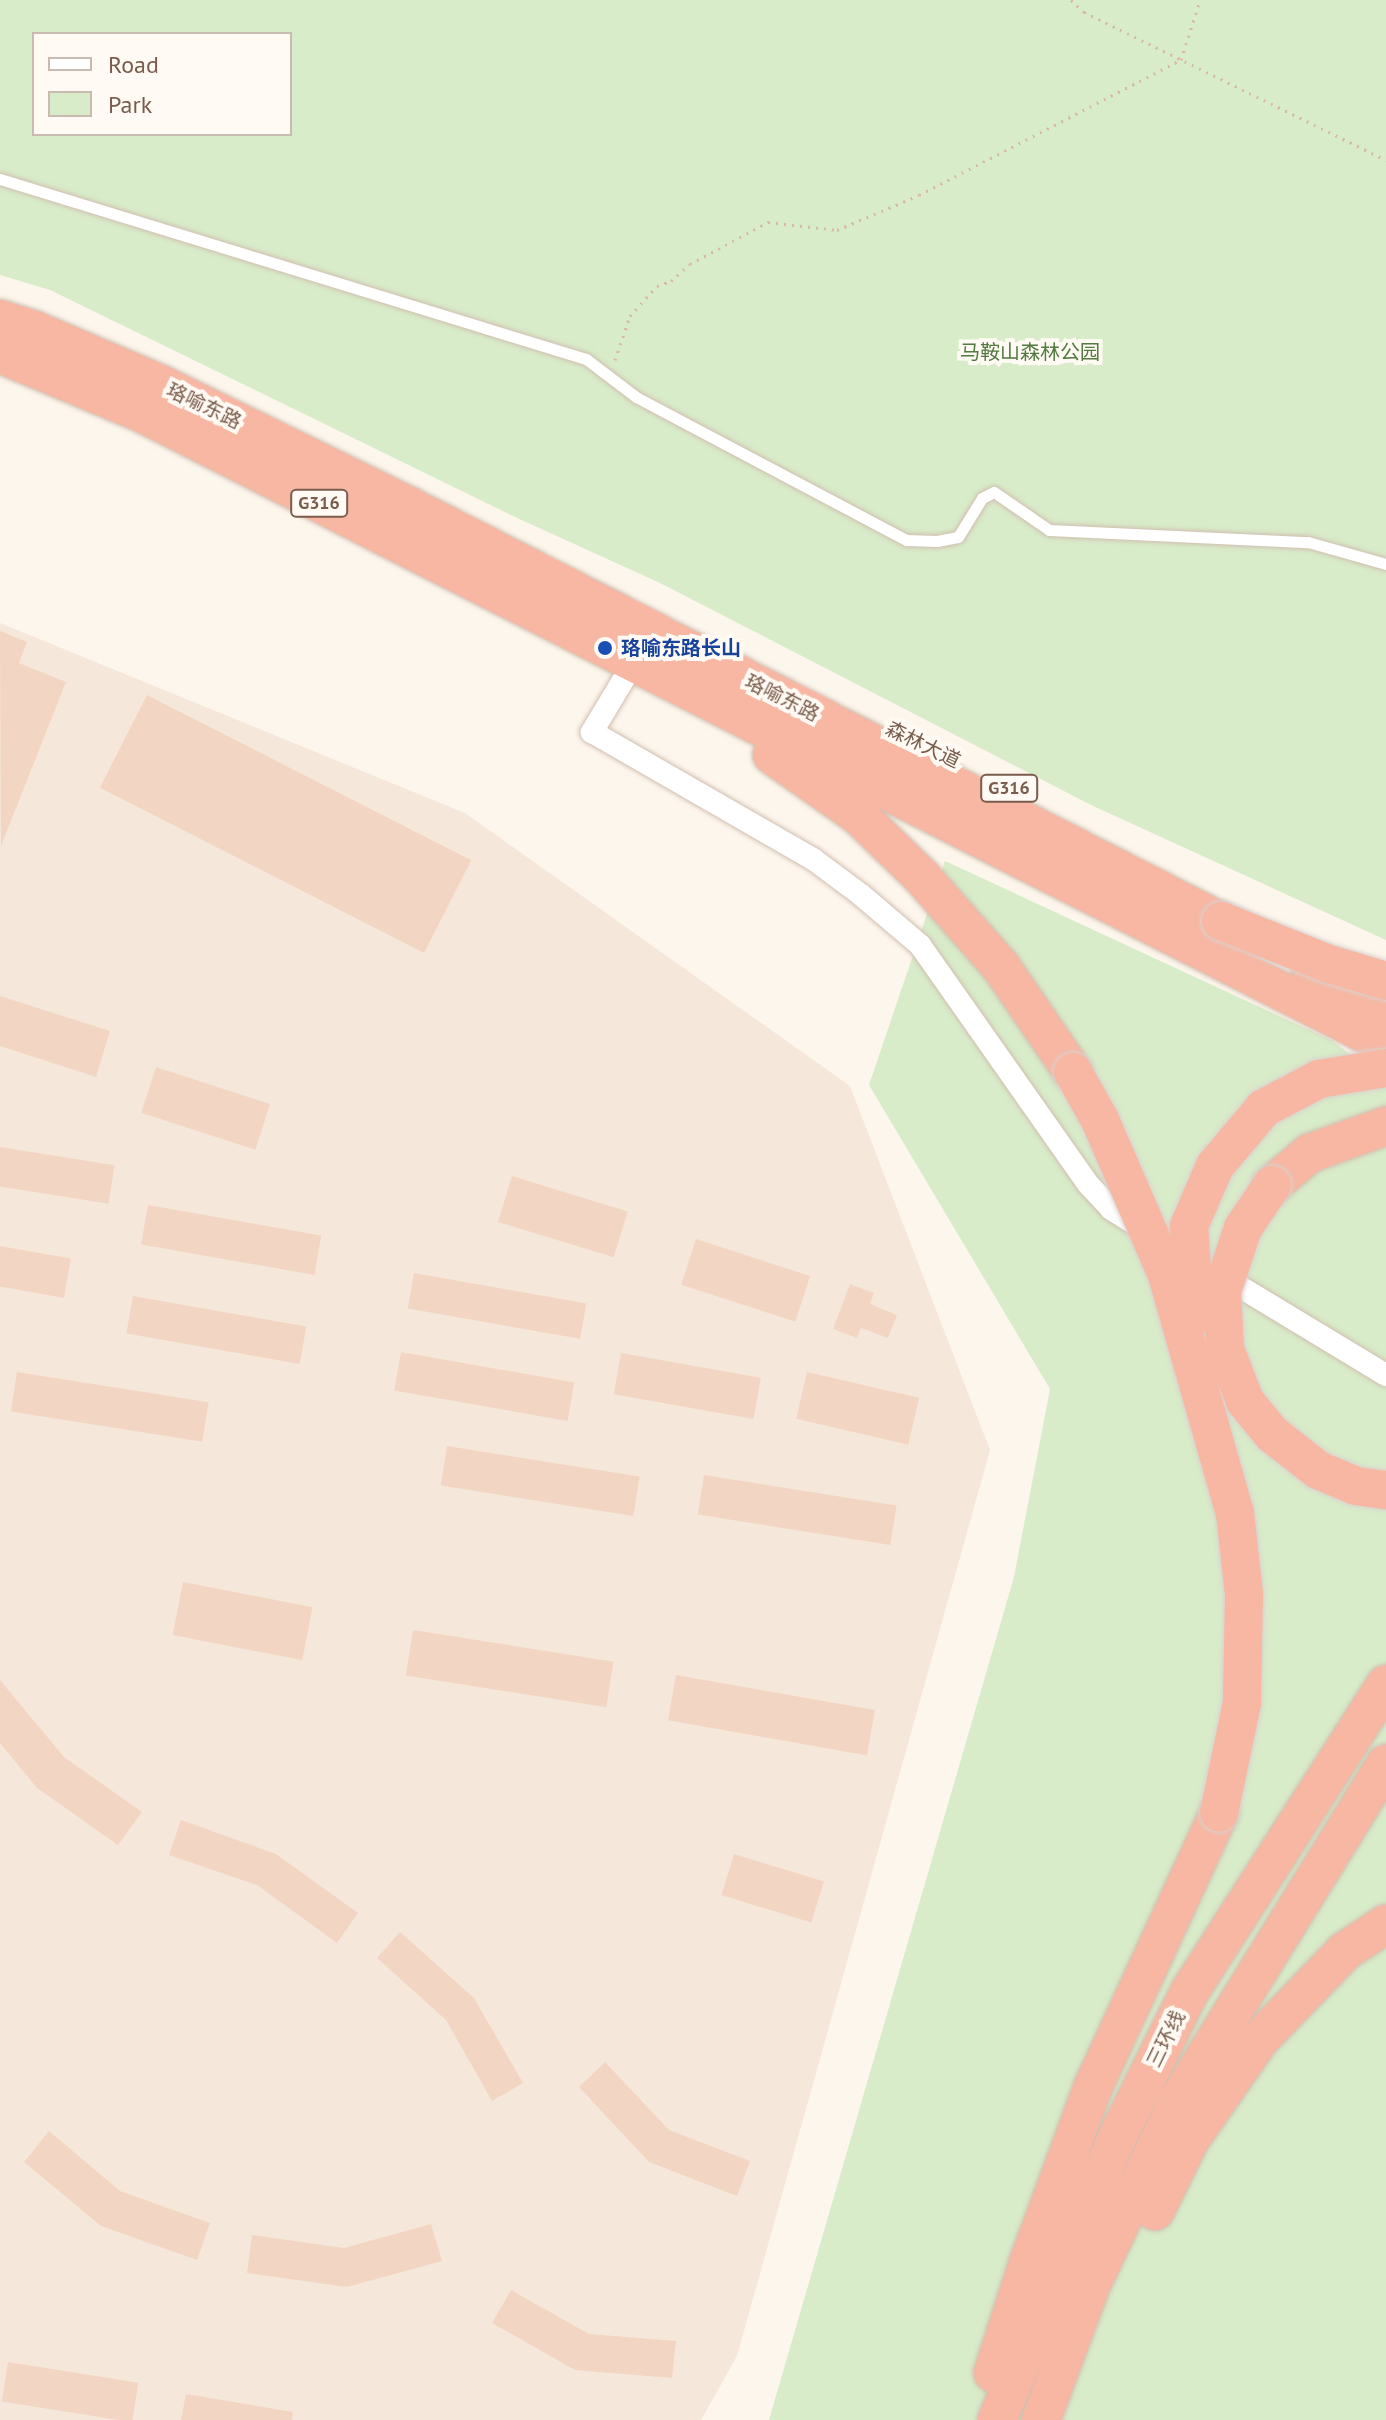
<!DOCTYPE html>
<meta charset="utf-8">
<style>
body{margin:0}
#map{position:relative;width:1386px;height:2420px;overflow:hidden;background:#fdf6ec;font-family:"PT Sans","Noto Sans SC",sans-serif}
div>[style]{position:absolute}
.residential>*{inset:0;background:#f5e8da}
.green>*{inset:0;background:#d8ecc9}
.building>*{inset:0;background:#f3d5c3;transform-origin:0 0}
.path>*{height:3px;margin-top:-1.5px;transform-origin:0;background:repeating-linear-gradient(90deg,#d9b8a5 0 2px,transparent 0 8px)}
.roads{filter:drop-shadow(0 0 2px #d1beb0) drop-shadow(0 0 2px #d1beb0)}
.lane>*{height:11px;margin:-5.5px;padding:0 5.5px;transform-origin:5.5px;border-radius:5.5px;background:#fff}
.street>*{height:22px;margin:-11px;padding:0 11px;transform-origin:11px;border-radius:11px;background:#fff}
.highway>*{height:38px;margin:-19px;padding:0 19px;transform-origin:19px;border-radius:19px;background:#f7b7a3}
.bridges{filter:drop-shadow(0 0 2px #dad1cd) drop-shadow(0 0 2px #dad1cd)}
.highway-bridge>*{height:38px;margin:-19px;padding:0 19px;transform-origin:19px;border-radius:19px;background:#f7b7a3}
.dots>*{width:22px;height:22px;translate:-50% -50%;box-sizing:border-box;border:4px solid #fffaf3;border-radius:50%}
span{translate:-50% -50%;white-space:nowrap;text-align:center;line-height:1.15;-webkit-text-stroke:8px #fffaf3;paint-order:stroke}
.shield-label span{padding:2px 6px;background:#fffaf3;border:2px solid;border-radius:6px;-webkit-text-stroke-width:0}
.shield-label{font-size:18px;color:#7a5c4d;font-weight:700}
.park-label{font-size:20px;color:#537a41}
.street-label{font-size:20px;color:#7a5c4d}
.transit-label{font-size:20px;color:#164399;font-weight:700}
.left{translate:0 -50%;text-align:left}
.legend{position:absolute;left:32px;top:32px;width:260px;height:104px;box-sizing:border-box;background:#fffaf3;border:2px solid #cabbb1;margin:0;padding:10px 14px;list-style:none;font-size:24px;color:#7a5c4d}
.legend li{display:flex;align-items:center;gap:16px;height:40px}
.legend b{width:40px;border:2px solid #cabbb1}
</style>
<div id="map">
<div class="residential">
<div style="clip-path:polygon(0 623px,465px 813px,850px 1086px,990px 1450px,737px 2356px,701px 2420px,0 2420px)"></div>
</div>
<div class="green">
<div style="clip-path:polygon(evenodd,0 0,1386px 0,1386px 940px,1091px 805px,660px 583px,515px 517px,50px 290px,0 275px,0 0,34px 34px,290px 34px,290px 134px,34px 134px,34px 34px)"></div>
<div style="clip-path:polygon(945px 861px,1331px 1040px,1386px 1080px,1386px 2420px,769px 2420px,1014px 1577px,1050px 1389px,869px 1085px)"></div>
</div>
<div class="building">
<div style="clip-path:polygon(0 631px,27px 642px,19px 663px,66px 682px,1px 846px)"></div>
<div style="left:147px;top:695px;width:364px;height:104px;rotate:27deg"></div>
<div style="clip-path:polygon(0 996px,110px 1031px,96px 1077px,0 1046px)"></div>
<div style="left:156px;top:1067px;width:120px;height:48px;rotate:18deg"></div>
<div style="left:0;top:1147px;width:116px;height:39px;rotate:9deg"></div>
<div style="left:512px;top:1176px;width:121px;height:48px;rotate:17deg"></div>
<div style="left:148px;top:1205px;width:176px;height:40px;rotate:10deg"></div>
<div style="left:696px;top:1239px;width:120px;height:48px;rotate:18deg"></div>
<div style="left:0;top:1246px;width:72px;height:40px;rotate:10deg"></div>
<div style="left:414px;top:1273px;width:175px;height:36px;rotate:10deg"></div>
<div style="clip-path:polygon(850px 1284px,874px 1293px,870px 1304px,897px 1315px,888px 1338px,861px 1328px,857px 1338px,833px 1329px)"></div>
<div style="left:133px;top:1296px;width:176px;height:38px;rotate:10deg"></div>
<div style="left:401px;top:1352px;width:176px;height:39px;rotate:10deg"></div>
<div style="left:621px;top:1353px;width:142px;height:42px;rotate:10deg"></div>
<div style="left:17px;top:1372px;width:194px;height:40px;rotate:9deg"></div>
<div style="left:807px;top:1372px;width:115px;height:48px;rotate:13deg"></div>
<div style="left:447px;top:1446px;width:195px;height:40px;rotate:9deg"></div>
<div style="left:704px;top:1475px;width:195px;height:40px;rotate:9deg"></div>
<div style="left:183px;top:1582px;width:132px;height:54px;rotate:11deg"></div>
<div style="left:413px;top:1630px;width:203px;height:46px;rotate:9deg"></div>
<div style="left:676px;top:1675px;width:202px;height:46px;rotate:10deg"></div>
<div style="clip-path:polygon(0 1680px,64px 1757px,142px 1812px,118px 1845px,37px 1788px,0 1743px)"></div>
<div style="clip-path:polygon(181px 1820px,276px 1854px,358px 1913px,337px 1943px,257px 1885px,169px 1855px)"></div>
<div style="left:734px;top:1854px;width:94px;height:43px;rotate:17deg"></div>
<div style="clip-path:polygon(400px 1932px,474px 1998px,523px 2083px,492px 2101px,446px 2020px,377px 1958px)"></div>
<div style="clip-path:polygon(605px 2062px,669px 2130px,750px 2161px,737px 2196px,649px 2162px,579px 2087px)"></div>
<div style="clip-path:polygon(49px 2131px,120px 2191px,210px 2223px,197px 2260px,101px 2226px,24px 2162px)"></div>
<div style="clip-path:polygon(431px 2224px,442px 2261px,347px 2287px,247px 2273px,252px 2235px,344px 2248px)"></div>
<div style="clip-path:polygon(511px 2290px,589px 2334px,676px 2341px,672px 2378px,575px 2370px,492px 2323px)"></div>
<div style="left:8px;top:2362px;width:132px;height:40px;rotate:9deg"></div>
<div style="clip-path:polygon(186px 2394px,293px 2412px,292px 2420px,181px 2420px)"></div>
</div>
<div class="path">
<div style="left:1071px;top:0;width:18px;rotate:43deg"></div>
<div style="left:1084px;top:12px;width:336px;rotate:26.1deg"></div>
<div style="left:615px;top:360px;width:46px;rotate:-71.2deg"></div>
<div style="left:630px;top:316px;width:40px;rotate:-48deg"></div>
<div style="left:657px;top:286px;width:15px;rotate:-20deg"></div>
<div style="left:671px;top:281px;width:25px;rotate:-42deg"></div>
<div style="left:690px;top:264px;width:89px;rotate:-28.3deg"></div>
<div style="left:768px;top:222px;width:69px;rotate:6.6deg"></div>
<div style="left:837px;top:230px;width:89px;rotate:-23.1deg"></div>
<div style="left:919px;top:195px;width:295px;rotate:-27.3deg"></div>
<div style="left:1181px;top:60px;width:63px;rotate:-72.4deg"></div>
</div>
<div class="roads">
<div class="lane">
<div style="left:0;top:179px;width:613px;rotate:17.08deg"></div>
<div style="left:586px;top:359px;width:63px;rotate:37.2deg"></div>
<div style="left:636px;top:397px;width:306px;rotate:27.9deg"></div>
<div style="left:906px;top:540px;width:31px;rotate:2deg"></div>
<div style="left:937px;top:541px;width:21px;rotate:-11deg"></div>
<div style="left:958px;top:537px;width:46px;rotate:-58.4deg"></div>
<div style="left:982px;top:498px;width:13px;rotate:-27deg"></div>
<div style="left:994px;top:492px;width:67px;rotate:34.6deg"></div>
<div style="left:1049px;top:530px;width:259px;rotate:2.7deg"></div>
<div style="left:1308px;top:542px;width:81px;rotate:15.8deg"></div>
</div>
<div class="street">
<div style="left:634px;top:662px;width:82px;rotate:121deg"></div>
<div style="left:592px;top:732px;width:255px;rotate:29.9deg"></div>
<div style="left:813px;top:859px;width:59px;rotate:36.7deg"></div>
<div style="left:860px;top:894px;width:79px;rotate:40.4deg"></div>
<div style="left:920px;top:945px;width:292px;rotate:54.9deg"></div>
<div style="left:1088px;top:1184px;width:34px;rotate:47deg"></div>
<div style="left:1111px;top:1209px;width:40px;rotate:32deg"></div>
<div style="left:1219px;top:1274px;width:195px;rotate:31.2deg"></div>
</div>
<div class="highway">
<div style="left:0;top:319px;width:36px;rotate:18deg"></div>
<div style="left:34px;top:330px;width:137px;rotate:23.2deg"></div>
<div style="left:160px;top:384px;width:280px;rotate:26.1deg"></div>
<div style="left:411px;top:507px;width:941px;rotate:27.11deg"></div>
<div style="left:0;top:354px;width:156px;rotate:22.6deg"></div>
<div style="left:144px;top:414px;width:1393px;rotate:26.9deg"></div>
<div style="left:772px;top:755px;width:105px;rotate:34.9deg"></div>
<div style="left:858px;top:815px;width:89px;rotate:44.1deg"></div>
<div style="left:922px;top:877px;width:120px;rotate:48.7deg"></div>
<div style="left:1001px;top:967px;width:127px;rotate:55.6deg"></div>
<div style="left:1311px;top:968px;width:85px;rotate:28.1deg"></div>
<div style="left:1272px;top:1185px;width:50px;rotate:-40.1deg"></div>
<div style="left:1310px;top:1153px;width:81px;rotate:-19.6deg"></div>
<div style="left:1155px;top:2211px;width:78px;rotate:-64.1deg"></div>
<div style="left:1189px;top:2141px;width:124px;rotate:-55.2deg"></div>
<div style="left:1260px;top:2039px;width:122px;rotate:-46deg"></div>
<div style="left:1345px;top:1951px;width:49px;rotate:-33.4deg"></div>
<div style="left:993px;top:2373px;width:118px;rotate:-72.2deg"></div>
<div style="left:1029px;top:2261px;width:185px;rotate:-69.8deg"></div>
<div style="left:1093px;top:2087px;width:302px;rotate:-65.3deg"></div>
<div style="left:997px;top:2420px;width:304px;rotate:-67deg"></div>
<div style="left:1116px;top:2140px;width:166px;rotate:-63.6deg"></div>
<div style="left:1190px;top:1991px;width:364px;rotate:-57.4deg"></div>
<div style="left:1041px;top:2420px;width:144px;rotate:-69.7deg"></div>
<div style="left:1091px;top:2285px;width:206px;rotate:-64.7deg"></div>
<div style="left:1179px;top:2099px;width:394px;rotate:-58.3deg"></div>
</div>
</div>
<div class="bridges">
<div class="highway-bridge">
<div style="left:1221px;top:921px;width:113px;rotate:21.8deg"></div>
<div style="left:1326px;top:963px;width:63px;rotate:16.7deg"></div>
<div style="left:1073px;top:1072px;width:55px;rotate:60.6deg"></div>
<div style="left:1100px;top:1120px;width:169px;rotate:66.6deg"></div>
<div style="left:1167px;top:1275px;width:248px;rotate:74.1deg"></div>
<div style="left:1235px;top:1513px;width:82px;rotate:83.7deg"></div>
<div style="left:1244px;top:1595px;width:108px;rotate:91.1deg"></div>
<div style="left:1242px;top:1703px;width:112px;rotate:101.8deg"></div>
<div style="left:1272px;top:1185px;width:52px;rotate:124deg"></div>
<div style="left:1243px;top:1228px;width:66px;rotate:108.4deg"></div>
<div style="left:1222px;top:1291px;width:58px;rotate:87deg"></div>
<div style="left:1225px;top:1349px;width:56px;rotate:69deg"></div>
<div style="left:1245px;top:1401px;width:43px;rotate:50.7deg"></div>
<div style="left:1272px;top:1434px;width:58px;rotate:38deg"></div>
<div style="left:1318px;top:1470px;width:41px;rotate:22.8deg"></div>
<div style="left:1356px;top:1486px;width:30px;rotate:8deg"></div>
<div style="left:1195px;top:1316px;width:90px;rotate:-93.8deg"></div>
<div style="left:1189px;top:1226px;width:65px;rotate:-66.6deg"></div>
<div style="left:1215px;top:1166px;width:76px;rotate:-49.8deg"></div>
<div style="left:1264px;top:1108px;width:62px;rotate:-27.8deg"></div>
<div style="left:1319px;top:1079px;width:68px;rotate:-9.3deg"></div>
</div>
</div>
<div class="dots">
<div style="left:605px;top:648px;background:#1a4fb4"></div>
</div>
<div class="shield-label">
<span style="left:319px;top:503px">G316</span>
<span style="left:1009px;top:788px">G316</span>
</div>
<div class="park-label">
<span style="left:1030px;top:352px">马鞍山森林公园</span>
</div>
<div class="street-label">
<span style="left:204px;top:406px;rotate:26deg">珞喻东路</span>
<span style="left:782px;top:698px;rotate:27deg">珞喻东路</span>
<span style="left:923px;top:745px;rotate:26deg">森林大道</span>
<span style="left:1166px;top:2039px;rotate:-64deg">三环线</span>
</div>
<div class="transit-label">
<span class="left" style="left:621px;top:648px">珞喻东路长山</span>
</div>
<ul class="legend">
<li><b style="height:10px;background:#fff"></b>Road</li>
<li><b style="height:22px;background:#d8ecc9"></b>Park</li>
</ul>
</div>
